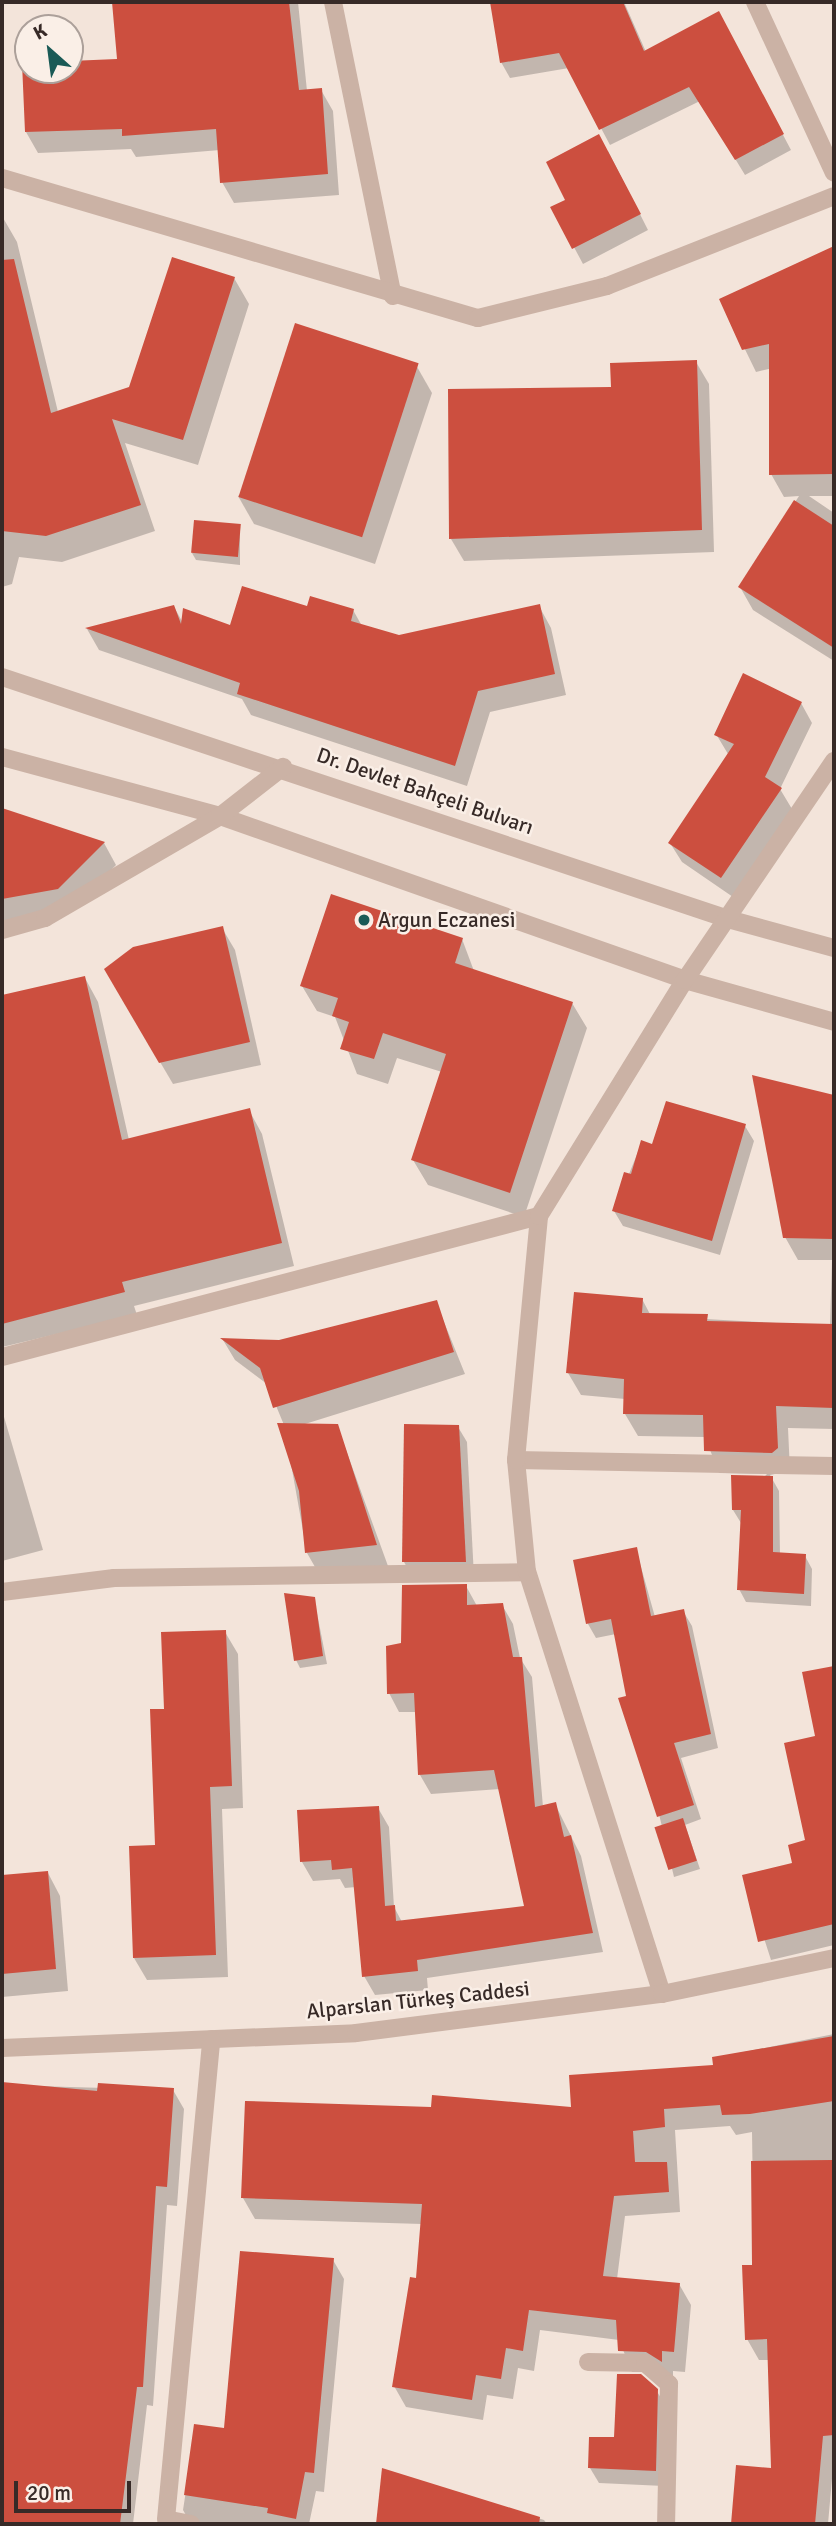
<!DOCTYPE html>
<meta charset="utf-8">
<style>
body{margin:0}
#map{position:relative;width:836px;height:2526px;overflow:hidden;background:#f3e4da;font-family:Signika,sans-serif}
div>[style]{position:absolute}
.shadow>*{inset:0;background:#0003}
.building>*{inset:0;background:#cc4f3f;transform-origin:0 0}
.lane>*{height:18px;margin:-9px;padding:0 9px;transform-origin:9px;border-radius:9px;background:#cbb2a5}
.street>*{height:18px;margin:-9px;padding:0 9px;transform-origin:9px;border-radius:9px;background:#cbb2a5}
.dots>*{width:19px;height:19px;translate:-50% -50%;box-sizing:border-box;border:4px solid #faefe7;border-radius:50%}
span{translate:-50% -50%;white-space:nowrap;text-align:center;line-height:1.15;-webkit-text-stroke:5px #faefe7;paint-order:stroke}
.street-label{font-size:21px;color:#372a27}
.poi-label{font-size:21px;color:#372a27}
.left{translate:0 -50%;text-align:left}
.frame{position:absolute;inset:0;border:4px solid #372a27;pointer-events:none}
.north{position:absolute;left:14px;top:14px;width:70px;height:70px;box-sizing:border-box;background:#faefe7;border:2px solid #aca09a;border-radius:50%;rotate:332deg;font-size:19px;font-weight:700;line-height:28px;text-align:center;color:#372a27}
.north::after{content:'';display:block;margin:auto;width:24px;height:32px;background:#1a5a56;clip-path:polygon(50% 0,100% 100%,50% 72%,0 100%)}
.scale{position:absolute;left:14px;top:2481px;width:117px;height:32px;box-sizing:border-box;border:4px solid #372a27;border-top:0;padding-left:9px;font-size:21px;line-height:24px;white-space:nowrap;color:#372a27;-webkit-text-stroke:5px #faefe7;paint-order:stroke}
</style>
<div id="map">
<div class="shadow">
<div style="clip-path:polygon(114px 2px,298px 2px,307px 91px,321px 90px,333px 111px,339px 195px,234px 203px,222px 182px,220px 150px,136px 157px,131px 149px,38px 153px,26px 132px,24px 65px,28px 70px,70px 70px,70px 63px,118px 61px)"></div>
<div style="clip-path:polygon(492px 2px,624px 2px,646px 52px,727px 29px,791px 150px,745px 175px,700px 101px,610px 145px,569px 68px,510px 78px,501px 62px)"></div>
<div style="clip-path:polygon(608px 151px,648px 230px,583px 264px,553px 208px,568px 201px)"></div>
<div style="clip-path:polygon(2px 216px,17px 242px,58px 412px,131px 389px,234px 278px,249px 304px,198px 465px,125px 443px,155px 531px,62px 562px,19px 557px,12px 584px,2px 587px,2px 465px,38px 454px,20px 400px,2px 404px)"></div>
<div style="clip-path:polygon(834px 248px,834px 361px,789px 383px,834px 382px,834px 496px,809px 496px,834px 513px,834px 661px,753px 610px,740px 587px,799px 496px,784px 497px,771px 474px,773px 368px,756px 372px,721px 300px)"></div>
<div style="clip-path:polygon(696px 362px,709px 384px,714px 552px,464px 561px,451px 539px,613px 389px)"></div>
<div style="clip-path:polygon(416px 365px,432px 393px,375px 564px,254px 524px,238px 496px)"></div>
<div style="clip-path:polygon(240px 525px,240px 565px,196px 560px,192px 553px)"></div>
<div style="clip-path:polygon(539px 606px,551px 628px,566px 695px,490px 712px,467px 786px,251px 715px,242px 699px,99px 650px,87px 629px,174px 607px,183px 623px,231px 627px,308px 608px,353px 610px,362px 626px,399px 637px)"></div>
<div style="clip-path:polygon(801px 703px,812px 723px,780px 789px,792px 809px,733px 897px,682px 862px,670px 843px,728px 754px,716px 734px)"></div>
<div style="clip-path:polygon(2px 810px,104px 843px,116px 865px,71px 911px,2px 922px)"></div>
<div style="clip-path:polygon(222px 928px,235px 950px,261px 1065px,173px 1084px,106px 970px)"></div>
<div style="clip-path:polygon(462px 939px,474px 971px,572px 1003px,587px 1028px,524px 1217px,428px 1185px,413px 1160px,442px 1072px,397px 1058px,388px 1084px,357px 1074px,335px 1017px,317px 1011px,302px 986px)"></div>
<div style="clip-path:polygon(85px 978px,98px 1002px,129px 1140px,249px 1110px,262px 1134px,294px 1266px,134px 1306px,137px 1315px,2px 1347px,2px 1000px)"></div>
<div style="clip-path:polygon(755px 1078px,834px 1097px,834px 1429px,788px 1428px,790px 1471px,770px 1475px,779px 1491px,780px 1555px,805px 1556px,812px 1569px,811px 1606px,746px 1602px,739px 1589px,741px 1523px,733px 1510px,767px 1474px,719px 1473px,705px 1437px,638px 1436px,625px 1414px,625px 1399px,581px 1395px,568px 1373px,642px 1299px,651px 1316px,830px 1326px,832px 1260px,798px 1260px,785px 1237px)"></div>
<div style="clip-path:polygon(745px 1126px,754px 1141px,720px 1255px,623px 1226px,614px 1211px,642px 1142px,654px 1146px)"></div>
<div style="clip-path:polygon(436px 1302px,465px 1374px,305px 1424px,337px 1425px,388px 1566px,319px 1574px,307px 1553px,284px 1425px,267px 1384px,235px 1360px,223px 1340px,279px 1342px)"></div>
<div style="clip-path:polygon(2px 1410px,43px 1550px,2px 1561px)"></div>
<div style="clip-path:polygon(458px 1427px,467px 1442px,474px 1577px,413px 1578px,404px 1562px)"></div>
<div style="clip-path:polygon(636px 1549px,655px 1617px,683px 1611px,692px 1626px,718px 1748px,681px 1758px,701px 1819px,685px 1825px,700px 1869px,674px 1877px,616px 1634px,596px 1638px,588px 1624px,575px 1561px)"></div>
<div style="clip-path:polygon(466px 1586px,477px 1606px,502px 1605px,513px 1624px,520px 1658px,532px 1677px,543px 1807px,555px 1804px,581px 1856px,603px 1952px,427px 1978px,428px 1990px,375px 1995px,364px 1976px,356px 1887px,345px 1888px,340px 1879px,313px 1881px,302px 1862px,299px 1812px,378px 1808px,389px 1827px,394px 1907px,402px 1922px,527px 1908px,500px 1789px,431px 1794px,420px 1775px,416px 1712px,399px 1712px,389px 1693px,403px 1645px)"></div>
<div style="clip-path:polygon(314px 1598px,327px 1664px,300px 1668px,296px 1660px)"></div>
<div style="clip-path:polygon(225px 1632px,238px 1654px,243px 1808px,222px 1809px,228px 1977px,147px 1980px,134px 1958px,157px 1846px,166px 1711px)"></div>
<div style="clip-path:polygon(833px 1734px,834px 1945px,771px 1960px,744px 1876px,794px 1864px,807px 1842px)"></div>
<div style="clip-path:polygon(48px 1873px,60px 1896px,68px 1991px,2px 1997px,2px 1877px)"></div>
<div style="clip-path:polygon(834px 2034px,834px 2456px,828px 2524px,732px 2524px,737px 2467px,773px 2470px,770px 2360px,759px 2360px,747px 2339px,754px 2266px,752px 2132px,736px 2135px,730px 2126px,675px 2130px,680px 2212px,625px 2216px,617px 2279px,679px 2284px,691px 2305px,685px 2372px,673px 2371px,673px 2381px,659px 2372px,632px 2372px,619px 2340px,540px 2330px,534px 2371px,518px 2368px,513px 2399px,487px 2395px,483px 2420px,406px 2407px,394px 2386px,417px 2280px,422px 2224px,255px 2219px,243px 2198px,432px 2109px,573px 2109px,715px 2066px,714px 2058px)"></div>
<div style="clip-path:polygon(2px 2085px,173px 2090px,184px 2109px,177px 2206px,167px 2205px,153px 2406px,147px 2405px,133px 2524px,2px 2524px)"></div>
<div style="clip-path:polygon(333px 2260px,344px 2279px,324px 2492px,316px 2491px,309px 2524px,191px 2524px,183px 2510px,196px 2425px,226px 2430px)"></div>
<div style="clip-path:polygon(656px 2390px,666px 2406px,664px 2486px,599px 2483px,590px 2468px)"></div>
<div style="clip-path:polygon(384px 2470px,544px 2520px,547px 2524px,378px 2524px)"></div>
</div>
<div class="building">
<div style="clip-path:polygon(112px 2px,289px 2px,299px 90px,322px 88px,328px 174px,220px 183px,216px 129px,122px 136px,122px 129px,25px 132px,22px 63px,28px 70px,70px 70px,70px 61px,117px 59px)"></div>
<div style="clip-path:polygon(490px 2px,623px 2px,644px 51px,719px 11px,784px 134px,735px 160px,689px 87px,599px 130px,559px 53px,500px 63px)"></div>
<div style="clip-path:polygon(599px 134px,641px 214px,572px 249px,550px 207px,565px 200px,546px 162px)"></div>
<div style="clip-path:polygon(834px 246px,834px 474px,769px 475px,769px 344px,742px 350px,719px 299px)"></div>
<div style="clip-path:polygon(172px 257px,235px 277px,183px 440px,112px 419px,141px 505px,46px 536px,2px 531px,2px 260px,14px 259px,51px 413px,129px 387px)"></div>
<div style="left:295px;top:323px;width:130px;height:183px;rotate:18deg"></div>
<div style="clip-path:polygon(697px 360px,702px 530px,449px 539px,448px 389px,611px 387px,610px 363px)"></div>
<div style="clip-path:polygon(794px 500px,834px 526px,834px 648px,738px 587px)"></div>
<div style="left:194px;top:520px;width:47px;height:33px;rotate:5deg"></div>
<div style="clip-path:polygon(242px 586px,307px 606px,310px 596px,354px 609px,351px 621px,399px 635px,540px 604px,555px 674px,478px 691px,455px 766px,237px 694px,240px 683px,85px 628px,174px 605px,181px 624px,183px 608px,230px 625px)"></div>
<div style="clip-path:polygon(743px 673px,802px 702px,765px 777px,782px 788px,721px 878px,668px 843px,734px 744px,714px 735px)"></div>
<div style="clip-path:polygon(2px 808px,105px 842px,58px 889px,2px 899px)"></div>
<div style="clip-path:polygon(331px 894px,463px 938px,455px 963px,573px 1002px,510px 1193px,411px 1160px,446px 1054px,383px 1033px,374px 1059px,340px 1049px,349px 1022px,332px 1016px,338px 998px,300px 986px)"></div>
<div style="clip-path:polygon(223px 926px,250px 1042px,159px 1063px,104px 969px,133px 947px)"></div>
<div style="clip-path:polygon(85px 976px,122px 1140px,250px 1108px,282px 1243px,122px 1282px,125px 1292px,2px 1324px,2px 995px)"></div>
<div style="clip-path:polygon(752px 1075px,834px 1095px,834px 1239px,783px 1238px)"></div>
<div style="clip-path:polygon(666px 1101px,746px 1124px,712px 1241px,612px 1211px,624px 1172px,631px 1174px,641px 1140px,652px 1144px)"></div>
<div style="clip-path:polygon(574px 1292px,643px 1298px,642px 1313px,708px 1314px,707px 1321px,834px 1324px,834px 1408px,776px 1406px,778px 1448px,772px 1453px,704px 1451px,703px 1415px,623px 1414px,624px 1379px,566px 1373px)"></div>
<div style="clip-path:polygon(437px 1300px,454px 1352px,273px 1408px,260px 1368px,220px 1338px,279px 1340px)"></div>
<div style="clip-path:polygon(277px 1423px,338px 1424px,377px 1545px,305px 1553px,299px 1491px)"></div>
<div style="clip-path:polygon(404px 1424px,459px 1425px,466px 1562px,402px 1562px)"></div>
<div style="clip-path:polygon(731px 1475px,773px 1476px,773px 1552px,806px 1554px,804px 1594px,737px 1590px,741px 1510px,732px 1510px)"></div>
<div style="clip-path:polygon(637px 1547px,651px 1616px,684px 1609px,711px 1734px,674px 1743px,694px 1805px,657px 1817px,618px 1698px,626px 1696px,611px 1619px,586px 1624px,573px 1560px)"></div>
<div style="clip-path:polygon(467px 1584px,467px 1605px,503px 1603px,513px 1657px,522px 1657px,535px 1807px,556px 1802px,564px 1837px,571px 1835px,593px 1933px,417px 1960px,418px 1971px,362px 1977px,352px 1868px,332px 1870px,331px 1860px,300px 1862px,297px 1810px,379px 1806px,385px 1906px,395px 1905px,396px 1921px,524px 1906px,494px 1770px,418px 1775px,414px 1693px,387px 1694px,386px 1646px,401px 1643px,402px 1585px)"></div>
<div style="clip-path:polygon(284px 1593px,315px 1597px,323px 1656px,294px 1661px)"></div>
<div style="clip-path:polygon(226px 1630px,232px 1786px,210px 1787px,216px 1955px,133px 1958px,129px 1846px,155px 1845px,150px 1709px,164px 1709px,161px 1632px)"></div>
<div style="clip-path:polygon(834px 1666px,834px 1924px,758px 1942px,742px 1875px,792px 1863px,788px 1845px,805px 1840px,784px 1743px,815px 1736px,802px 1672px)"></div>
<div style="left:683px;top:1818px;width:45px;height:30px;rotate:72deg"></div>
<div style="clip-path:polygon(48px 1871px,56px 1969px,2px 1974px,2px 1875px)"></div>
<div style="clip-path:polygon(834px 2036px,834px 2101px,750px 2114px,722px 2115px,720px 2105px,664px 2109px,665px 2127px,633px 2131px,635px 2162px,667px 2162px,669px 2192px,614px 2196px,603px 2276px,680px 2283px,674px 2352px,662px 2351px,662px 2362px,646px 2352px,618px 2351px,616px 2320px,529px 2310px,523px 2351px,506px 2348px,501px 2379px,476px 2375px,472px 2400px,392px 2387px,410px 2277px,416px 2278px,422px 2204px,241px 2198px,245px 2101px,431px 2107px,432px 2095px,571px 2107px,569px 2075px,713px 2065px,712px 2057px)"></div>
<div style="clip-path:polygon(2px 2082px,97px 2091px,98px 2083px,174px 2088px,167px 2187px,156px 2186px,143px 2387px,137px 2387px,120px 2524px,2px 2524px)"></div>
<div style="clip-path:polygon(834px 2160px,834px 2435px,823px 2436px,815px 2524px,731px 2524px,736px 2465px,771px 2468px,767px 2339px,745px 2340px,742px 2265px,752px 2265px,751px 2161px)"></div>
<div style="clip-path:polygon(240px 2251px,334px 2258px,314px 2473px,305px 2472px,296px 2519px,267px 2513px,268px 2508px,184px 2495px,194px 2424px,224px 2428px)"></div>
<div style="clip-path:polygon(617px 2374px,641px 2374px,658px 2389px,656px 2471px,588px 2468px,589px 2437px,614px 2437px)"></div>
<div style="clip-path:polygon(382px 2468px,540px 2517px,539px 2524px,376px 2524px)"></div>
</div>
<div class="lane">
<div style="left:588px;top:2362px;width:57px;rotate:1deg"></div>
<div style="left:645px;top:2363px;width:32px;rotate:41deg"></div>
<div style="left:669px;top:2384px;width:140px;rotate:91.2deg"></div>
</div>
<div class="street">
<div style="left:333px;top:2px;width:300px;rotate:78.5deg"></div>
<div style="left:755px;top:2px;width:188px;rotate:65.2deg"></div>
<div style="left:2px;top:178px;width:496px;rotate:16.4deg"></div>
<div style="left:478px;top:318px;width:133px;rotate:-13.9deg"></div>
<div style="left:607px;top:286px;width:244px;rotate:-21.6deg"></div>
<div style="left:2px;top:677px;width:765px;rotate:18.43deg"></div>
<div style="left:728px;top:919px;width:110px;rotate:15.3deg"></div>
<div style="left:2px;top:757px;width:226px;rotate:15.1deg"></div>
<div style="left:220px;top:816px;width:493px;rotate:19.4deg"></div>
<div style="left:685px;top:980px;width:155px;rotate:15.7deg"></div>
<div style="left:2px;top:930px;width:45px;rotate:-15.6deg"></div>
<div style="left:45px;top:918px;width:203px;rotate:-30.2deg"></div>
<div style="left:220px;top:816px;width:80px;rotate:-37.9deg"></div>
<div style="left:2px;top:1357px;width:555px;rotate:-14.71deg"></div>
<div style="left:516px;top:1460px;width:318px;rotate:1.1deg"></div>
<div style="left:2px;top:1592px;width:113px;rotate:-7.1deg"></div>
<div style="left:114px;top:1578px;width:413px;rotate:-0.8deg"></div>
<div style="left:662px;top:1994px;width:443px;rotate:-107.7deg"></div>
<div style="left:527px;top:1572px;width:113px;rotate:-95.6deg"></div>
<div style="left:516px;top:1460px;width:245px;rotate:-84.6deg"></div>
<div style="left:539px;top:1216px;width:278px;rotate:-58.3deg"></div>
<div style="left:685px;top:980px;width:265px;rotate:-55.8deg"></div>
<div style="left:2px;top:2048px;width:354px;rotate:-2.4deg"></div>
<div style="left:356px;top:2033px;width:308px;rotate:-7.3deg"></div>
<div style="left:662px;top:1994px;width:176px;rotate:-11.8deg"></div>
<div style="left:191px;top:2524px;width:25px;rotate:-169deg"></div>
<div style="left:166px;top:2519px;width:482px;rotate:-84.6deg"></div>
</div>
<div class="dots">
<div style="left:364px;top:920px;background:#1a5a56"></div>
</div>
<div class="street-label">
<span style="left:425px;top:791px;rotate:19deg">Dr. Devlet Bahçeli Bulvarı</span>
<span style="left:418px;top:2000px;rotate:-6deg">Alparslan Türkeş Caddesi</span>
</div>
<div class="poi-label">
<span class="left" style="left:378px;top:920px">Argun Eczanesi</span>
</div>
<div class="frame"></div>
<div class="north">K</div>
<div class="scale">20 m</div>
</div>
